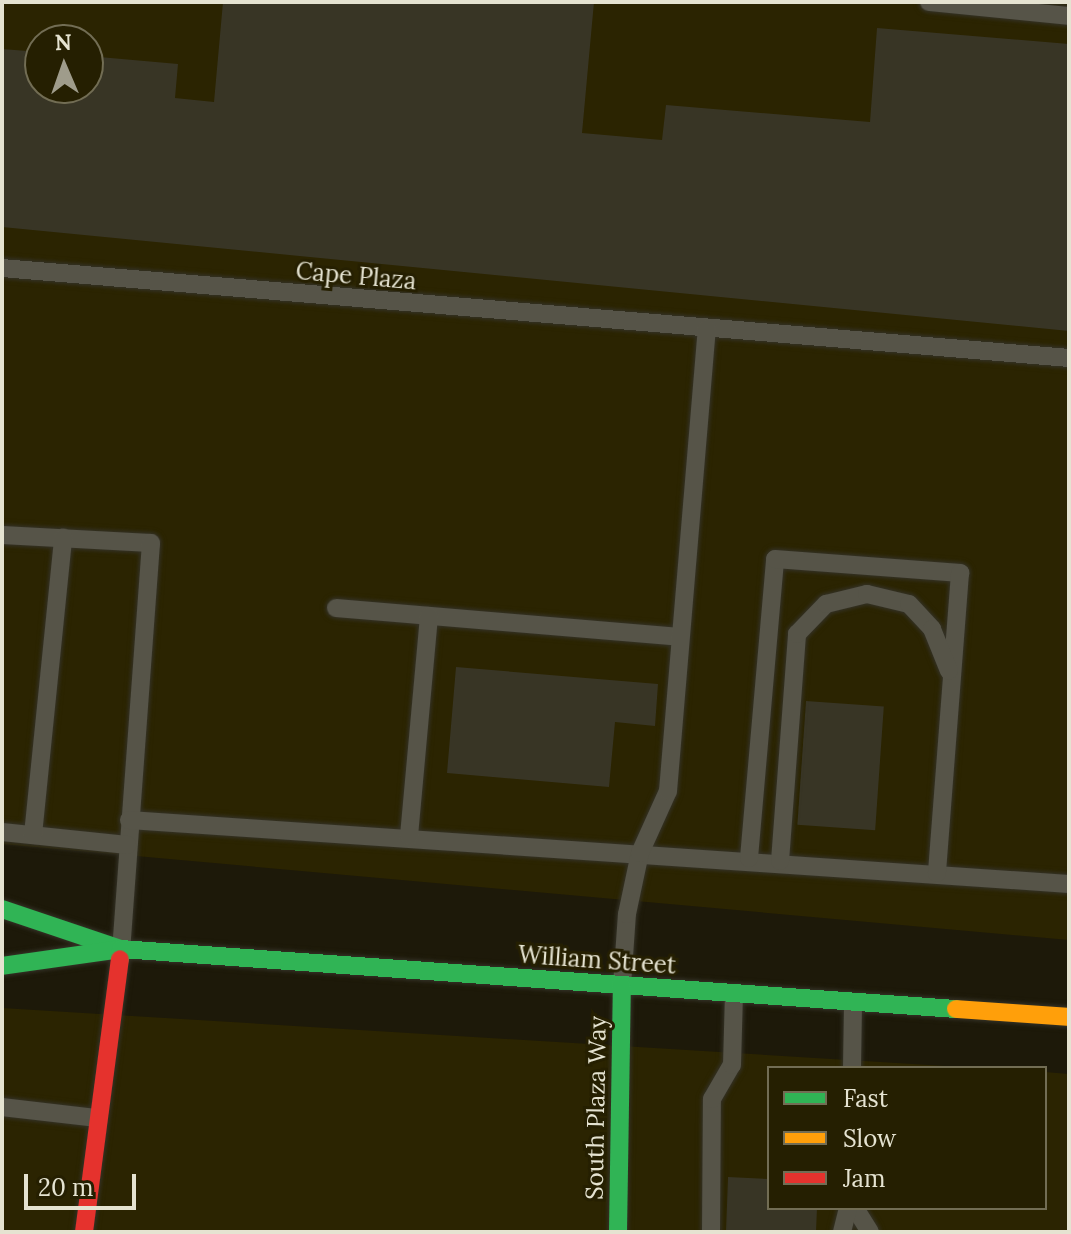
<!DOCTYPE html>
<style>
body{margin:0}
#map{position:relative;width:1071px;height:1234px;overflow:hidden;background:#1d1909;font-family:Lora,serif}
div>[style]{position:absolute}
.built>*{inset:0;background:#2b2401}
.building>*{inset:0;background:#383525;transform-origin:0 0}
.roads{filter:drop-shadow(0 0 2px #343227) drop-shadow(0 0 2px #343227)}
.lane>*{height:18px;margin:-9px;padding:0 9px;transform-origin:9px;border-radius:9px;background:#565448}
.fast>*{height:18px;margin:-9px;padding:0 9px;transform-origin:9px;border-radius:9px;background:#30b455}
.slow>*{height:18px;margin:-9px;padding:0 9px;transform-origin:9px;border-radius:9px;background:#ff9f0a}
.jam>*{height:18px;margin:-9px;padding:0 9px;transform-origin:9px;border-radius:9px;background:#e5322d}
span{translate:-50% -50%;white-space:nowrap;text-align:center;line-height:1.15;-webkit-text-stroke:6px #251f01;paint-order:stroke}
.street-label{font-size:24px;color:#e5e3d1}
.frame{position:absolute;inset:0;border:4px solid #e5e3d1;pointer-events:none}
.legend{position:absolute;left:767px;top:1066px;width:280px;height:144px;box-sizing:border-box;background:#251f01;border:2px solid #726d54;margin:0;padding:10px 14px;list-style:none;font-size:24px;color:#e5e3d1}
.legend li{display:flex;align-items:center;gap:16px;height:40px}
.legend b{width:40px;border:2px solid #726d54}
.north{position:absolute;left:24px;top:24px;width:80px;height:80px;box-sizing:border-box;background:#251f01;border:2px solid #726d54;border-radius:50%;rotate:358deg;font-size:22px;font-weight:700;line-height:32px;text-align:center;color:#e5e3d1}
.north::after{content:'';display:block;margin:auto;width:28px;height:36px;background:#9f9c8b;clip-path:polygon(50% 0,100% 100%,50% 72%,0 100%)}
.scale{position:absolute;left:24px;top:1174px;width:112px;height:36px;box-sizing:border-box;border:4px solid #e5e3d1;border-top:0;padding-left:10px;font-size:24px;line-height:28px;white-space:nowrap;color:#e5e3d1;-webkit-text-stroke:6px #251f01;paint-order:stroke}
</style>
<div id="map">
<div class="built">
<div style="clip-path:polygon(evenodd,2px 2px,1069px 2px,1069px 940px,2px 844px,2px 2px,40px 40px,88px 40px,88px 88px,40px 88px,40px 40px)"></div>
<div style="clip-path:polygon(2px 1008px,978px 1068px,769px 1068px,769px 1208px,1045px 1208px,1045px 1072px,1069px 1074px,1069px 1232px,2px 1232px)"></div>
</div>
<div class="building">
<div style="clip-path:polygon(223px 2px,594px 2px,582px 133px,662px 140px,666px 105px,870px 122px,877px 28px,1069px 44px,1069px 331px,2px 227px,2px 49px,40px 52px,40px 88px,88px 88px,88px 56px,178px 64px,175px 98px,214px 102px)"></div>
<div style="clip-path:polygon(456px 667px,658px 684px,655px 726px,615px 722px,609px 787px,447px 773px)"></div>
<div style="left:806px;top:701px;width:78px;height:124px;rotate:4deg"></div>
<div style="clip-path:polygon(728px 1177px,769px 1179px,769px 1208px,817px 1208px,816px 1232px,726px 1232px)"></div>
</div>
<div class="roads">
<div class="lane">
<div style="left:929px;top:2px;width:141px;rotate:5.7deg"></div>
<div style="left:2px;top:268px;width:1071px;rotate:4.82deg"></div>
<div style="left:2px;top:535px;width:149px;rotate:3.1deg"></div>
<div style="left:151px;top:543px;width:407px;rotate:94.2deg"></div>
<div style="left:336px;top:608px;width:345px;rotate:4.8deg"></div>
<div style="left:129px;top:820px;width:942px;rotate:3.89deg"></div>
<div style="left:2px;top:832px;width:126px;rotate:5.9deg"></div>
<div style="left:33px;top:835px;width:299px;rotate:-84.2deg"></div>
<div style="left:409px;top:836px;width:221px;rotate:-84.8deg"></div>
<div style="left:749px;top:858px;width:300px;rotate:-85deg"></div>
<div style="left:775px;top:559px;width:186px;rotate:4.3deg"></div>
<div style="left:960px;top:573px;width:301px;rotate:94.4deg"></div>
<div style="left:780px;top:861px;width:228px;rotate:-85.7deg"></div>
<div style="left:797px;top:634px;width:42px;rotate:-46deg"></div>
<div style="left:826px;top:604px;width:42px;rotate:-13.7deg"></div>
<div style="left:867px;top:594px;width:43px;rotate:13.4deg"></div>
<div style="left:909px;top:604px;width:34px;rotate:47deg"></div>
<div style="left:932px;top:629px;width:45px;rotate:68deg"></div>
<div style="left:622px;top:985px;width:71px;rotate:-86deg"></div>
<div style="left:627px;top:914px;width:62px;rotate:-78deg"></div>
<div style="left:640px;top:853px;width:68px;rotate:-65.7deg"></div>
<div style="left:668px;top:791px;width:464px;rotate:-85.2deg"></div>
<div style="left:852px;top:1068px;width:66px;rotate:-89.1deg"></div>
<div style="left:2px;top:1107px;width:96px;rotate:6.6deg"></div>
<div style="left:855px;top:1208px;width:28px;rotate:58deg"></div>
<div style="left:711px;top:1232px;width:133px;rotate:-89.6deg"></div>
<div style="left:712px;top:1099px;width:39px;rotate:-60deg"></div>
<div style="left:732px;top:1065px;width:72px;rotate:-88.4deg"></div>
<div style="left:842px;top:1232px;width:25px;rotate:-76deg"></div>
</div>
<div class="fast">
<div style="left:2px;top:909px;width:126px;rotate:18.6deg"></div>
<div style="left:121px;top:949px;width:120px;rotate:171.9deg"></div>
<div style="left:120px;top:959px;width:10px;rotate:-84deg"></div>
<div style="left:121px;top:949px;width:837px;rotate:4.11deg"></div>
<div style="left:618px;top:1232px;width:246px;rotate:-89.1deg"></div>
</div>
<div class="slow">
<div style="left:956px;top:1009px;width:113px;rotate:4deg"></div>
</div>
<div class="jam">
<div style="left:84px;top:1232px;width:275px;rotate:-82.5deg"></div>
</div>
</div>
<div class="street-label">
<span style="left:356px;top:276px;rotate:5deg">Cape Plaza</span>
<span style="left:597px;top:960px;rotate:4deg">William Street</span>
<span style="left:596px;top:1108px;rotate:-89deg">South Plaza Way</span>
</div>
<div class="frame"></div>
<ul class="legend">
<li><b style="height:10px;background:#30b455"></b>Fast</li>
<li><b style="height:10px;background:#ff9f0a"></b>Slow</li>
<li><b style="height:10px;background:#e5322d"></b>Jam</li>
</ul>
<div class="north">N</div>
<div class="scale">20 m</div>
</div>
